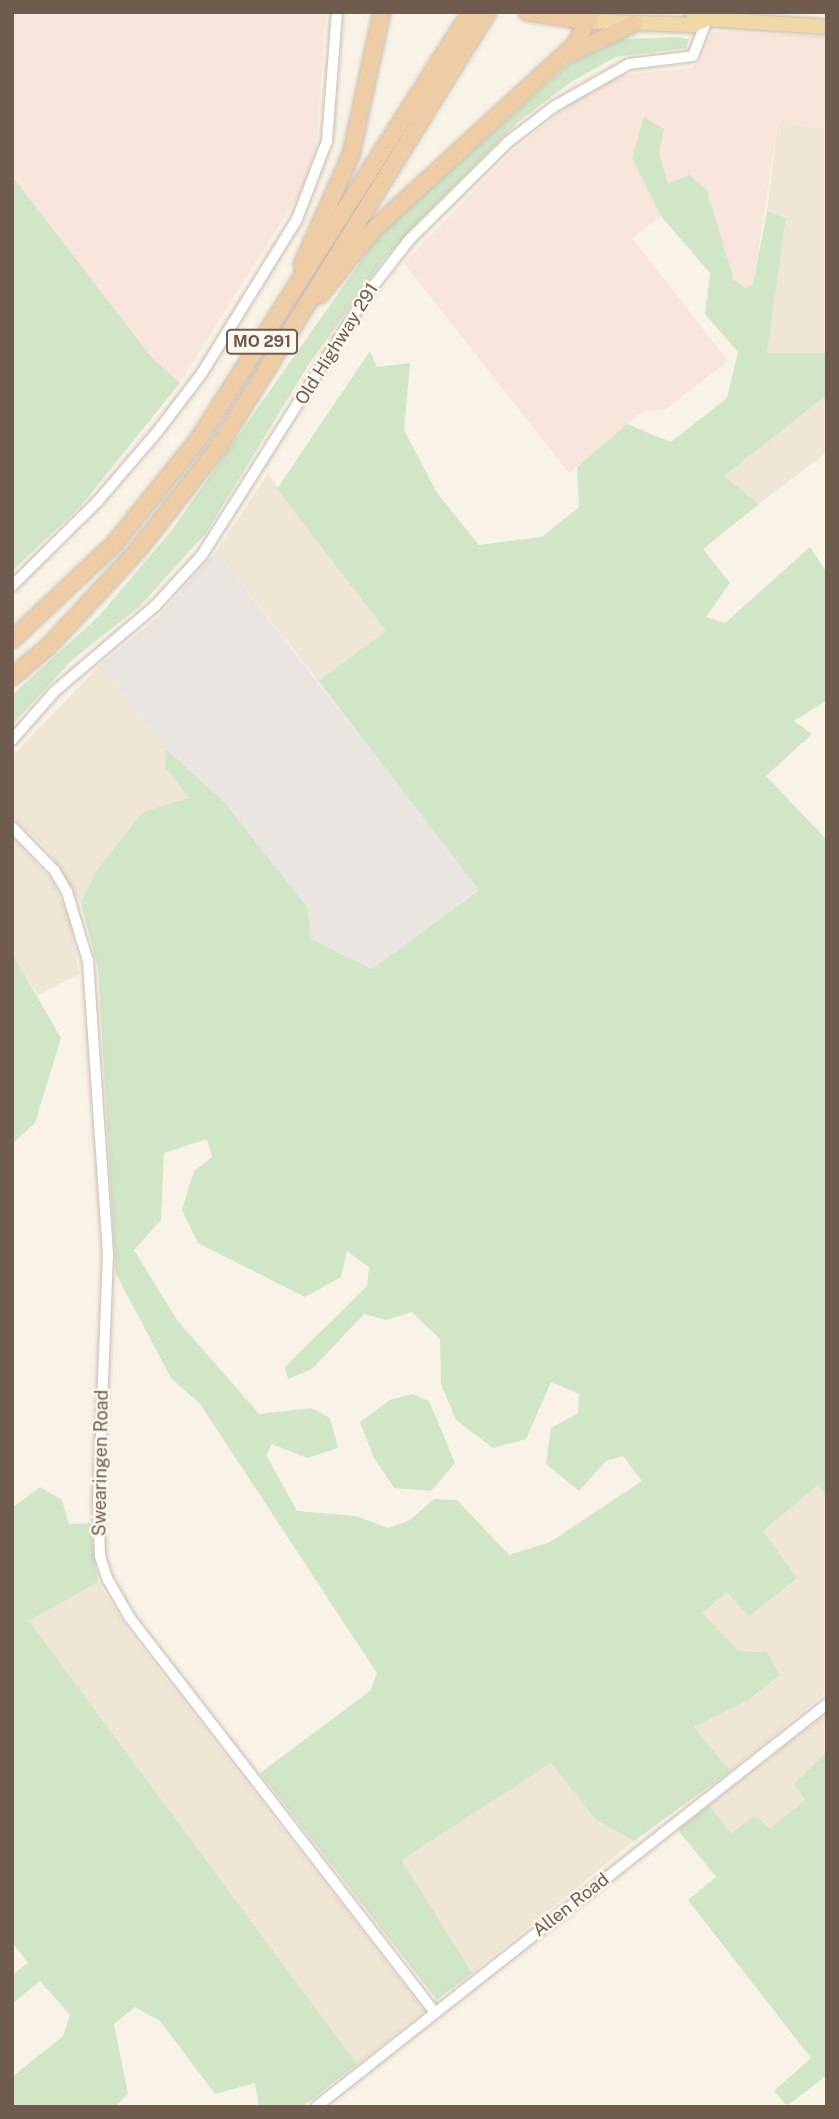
<!DOCTYPE html>
<style>
body{margin:0}
#map{position:relative;width:839px;height:2119px;overflow:hidden;background:#f9f3e7;font-family:"Public Sans",sans-serif}
div>[style]{position:absolute}
.residential>*{inset:0;background:#f0e6d6}
.commercial>*{inset:0;background:#f8e6dc}
.industrial>*{inset:0;background:#eae5e0}
.green>*{inset:0;background:#d1e5c7}
.roads{filter:drop-shadow(0 0 2px #c9bcae) drop-shadow(0 0 2px #c9bcae)}
.minor>*{height:10px;margin:-5px;padding:0 5px;transform-origin:5px;border-radius:5px;background:#fff}
.primary>*{height:14px;margin:-7px;padding:0 7px;transform-origin:7px;border-radius:7px;background:#efdaa7}
.trunk>*{height:16px;margin:-8px;padding:0 8px;transform-origin:8px;border-radius:8px;background:#edcca6}
span{translate:-50% -50%;white-space:nowrap;text-align:center;line-height:1.15;-webkit-text-stroke:5px #fcf7ec;paint-order:stroke}
.shield-label span{padding:2px 5px;background:#fcf7ec;border:2px solid;border-radius:5px;-webkit-text-stroke-width:0}
.shield-label{font-size:16px;color:#6f5c4f;font-weight:700}
.street-label{font-size:18px;color:#6f5c4f}
.frame{position:absolute;inset:0;border:14px solid #6f5c4f;pointer-events:none}
</style>
<div id="map">
<div class="residential">
<div style="clip-path:polygon(778px 122px,827px 128px,827px 353px,767px 353px,786px 218px,767px 211px)"></div>
<div style="clip-path:polygon(827px 395px,827px 452px,759px 504px,724px 476px)"></div>
<div style="clip-path:polygon(268px 474px,386px 631px,318px 681px,216px 552px)"></div>
<div style="clip-path:polygon(101px 664px,166px 749px,165px 767px,190px 798px,96px 871px,81px 903px,48px 850px,12px 817px,12px 756px)"></div>
<div style="clip-path:polygon(12px 837px,54px 883px,70px 920px,79px 974px,38px 995px,12px 958px)"></div>
<div style="clip-path:polygon(818px 1485px,827px 1495px,827px 1692px,730px 1771px,694px 1727px,748px 1700px,739px 1651px,701px 1613px,727px 1592px,797px 1579px,763px 1531px)"></div>
<div style="clip-path:polygon(98px 1582px,128px 1630px,424px 2011px,357px 2064px,29px 1621px)"></div>
<div style="clip-path:polygon(827px 1713px,827px 1756px,805px 1800px,770px 1828px,755px 1815px,731px 1833px,709px 1805px)"></div>
<div style="clip-path:polygon(551px 1763px,596px 1820px,634px 1841px,472px 1973px,402px 1860px)"></div>
</div>
<div class="commercial">
<div style="clip-path:polygon(12px 12px,326px 12px,316px 145px,306px 183px,180px 383px,153px 359px,12px 176px)"></div>
<div style="clip-path:polygon(712px 32px,827px 36px,827px 128px,778px 123px,753px 285px,745px 289px,734px 280px,707px 190px,668px 184px,659px 154px,663px 129px,644px 118px,632px 158px,661px 216px,632px 238px,728px 361px,666px 409px,642px 412px,569px 473px,404px 263px,510px 154px,572px 102px,621px 75px,691px 68px,701px 59px)"></div>
</div>
<div class="industrial">
<div style="clip-path:polygon(216px 552px,479px 889px,373px 969px,311px 939px,224px 802px,166px 749px,101px 664px,158px 617px)"></div>
</div>
<div class="green">
<div style="clip-path:polygon(677px 37px,689px 39px,686px 48px,616px 57px,571px 82px,518px 122px,416px 224px,383px 260px,309px 364px,206px 533px,140px 606px,72px 660px,12px 725px,12px 695px,98px 617px,172px 530px,378px 237px,570px 63px,623px 39px)"></div>
<div style="clip-path:polygon(evenodd,644px 117px,664px 129px,659px 154px,668px 184px,689px 175px,707px 190px,734px 280px,745px 288px,753px 284px,767px 211px,786px 218px,767px 353px,827px 353px,827px 395px,724px 476px,759px 504px,703px 549px,730px 583px,706px 617px,725px 623px,810px 547px,827px 573px,827px 700px,794px 721px,812px 734px,766px 776px,827px 840px,827px 1495px,818px 1485px,763px 1531px,797px 1578px,749px 1616px,727px 1592px,702px 1613px,739px 1651px,767px 1652px,780px 1675px,748px 1700px,694px 1727px,730px 1771px,634px 1841px,596px 1820px,551px 1763px,402px 1860px,472px 1973px,437px 2000px,260px 1773px,370px 1691px,377px 1673px,200px 1404px,171px 1378px,116px 1274px,98px 968px,81px 903px,96px 871px,143px 812px,189px 798px,165px 767px,166px 749px,224px 802px,307px 907px,311px 939px,372px 969px,479px 890px,318px 681px,386px 631px,277px 489px,370px 351px,377px 367px,410px 363px,404px 430px,437px 493px,479px 545px,542px 537px,579px 507px,577px 467px,627px 424px,671px 442px,727px 398px,738px 352px,705px 314px,710px 273px,661px 216px,632px 158px,644px 117px,207px 1139px,212px 1157px,194px 1171px,182px 1210px,198px 1243px,305px 1297px,341px 1277px,347px 1251px,369px 1267px,367px 1286px,285px 1367px,288px 1379px,312px 1369px,364px 1314px,386px 1320px,412px 1312px,440px 1339px,441px 1384px,456px 1420px,493px 1448px,526px 1439px,551px 1382px,579px 1394px,578px 1413px,551px 1428px,546px 1464px,579px 1491px,606px 1461px,623px 1456px,642px 1481px,550px 1542px,509px 1555px,457px 1500px,434px 1499px,410px 1520px,388px 1528px,356px 1516px,297px 1511px,266px 1455px,272px 1444px,307px 1458px,338px 1448px,330px 1418px,312px 1408px,259px 1414px,177px 1320px,134px 1250px,161px 1220px,164px 1153px,207px 1139px)"></div>
<div style="clip-path:polygon(12px 176px,153px 359px,180px 383px,79px 508px,12px 571px)"></div>
<div style="clip-path:polygon(14px 957px,61px 1038px,35px 1123px,12px 1144px)"></div>
<div style="clip-path:polygon(412px 1394px,429px 1401px,455px 1463px,431px 1491px,394px 1488px,373px 1456px,360px 1422px,390px 1400px)"></div>
<div style="clip-path:polygon(40px 1487px,62px 1500px,69px 1524px,90px 1523px,98px 1582px,29px 1621px,357px 2064px,302px 2107px,259px 2107px,255px 2083px,215px 2094px,160px 2021px,135px 2007px,114px 2024px,128px 2094px,115px 2107px,12px 2107px,12px 2077px,63px 2036px,70px 2015px,40px 1981px,12px 2004px,12px 1975px,28px 1963px,12px 1942px,12px 1508px)"></div>
<div style="clip-path:polygon(825px 1754px,827px 2075px,787px 2106px,774px 2091px,811px 2058px,688px 1900px,716px 1877px,678px 1830px,709px 1805px,731px 1833px,755px 1815px,770px 1828px,805px 1800px,794px 1784px)"></div>
</div>
<div class="roads">
<div class="minor">
<div style="left:12px;top:586px;width:120px;rotate:-44.7deg"></div>
<div style="left:97px;top:502px;width:94px;rotate:-49.3deg"></div>
<div style="left:158px;top:431px;width:73px;rotate:-52.8deg"></div>
<div style="left:202px;top:373px;width:181px;rotate:-58.3deg"></div>
<div style="left:297px;top:219px;width:84px;rotate:-69deg"></div>
<div style="left:327px;top:141px;width:129px;rotate:-85.6deg"></div>
<div style="left:12px;top:740px;width:65px;rotate:-48.7deg"></div>
<div style="left:55px;top:691px;width:131px;rotate:-40.4deg"></div>
<div style="left:155px;top:606px;width:69px;rotate:-47.3deg"></div>
<div style="left:202px;top:555px;width:309px;rotate:-57.7deg"></div>
<div style="left:367px;top:294px;width:70px;rotate:-52deg"></div>
<div style="left:410px;top:239px;width:138px;rotate:-44.7deg"></div>
<div style="left:508px;top:142px;width:59px;rotate:-37.5deg"></div>
<div style="left:555px;top:106px;width:85px;rotate:-29.6deg"></div>
<div style="left:629px;top:64px;width:64px;rotate:-7.1deg"></div>
<div style="left:693px;top:56px;width:40px;rotate:-69deg"></div>
<div style="left:12px;top:827px;width:60px;rotate:45.7deg"></div>
<div style="left:54px;top:870px;width:26px;rotate:59deg"></div>
<div style="left:67px;top:892px;width:72px;rotate:73.1deg"></div>
<div style="left:88px;top:961px;width:295px;rotate:86.1deg"></div>
<div style="left:108px;top:1255px;width:246px;rotate:92.3deg"></div>
<div style="left:98px;top:1501px;width:55px;rotate:87.9deg"></div>
<div style="left:100px;top:1556px;width:23px;rotate:72deg"></div>
<div style="left:107px;top:1578px;width:46px;rotate:60.1deg"></div>
<div style="left:130px;top:1618px;width:498px;rotate:52.3deg"></div>
<div style="left:316px;top:2107px;width:651px;rotate:-38.26deg"></div>
</div>
<div class="primary">
<div style="left:692px;top:12px;width:17px;rotate:25deg"></div>
<div style="left:707px;top:19px;width:120px;rotate:3.8deg"></div>
<div style="left:585px;top:21px;width:108px;rotate:2.1deg"></div>
<div style="left:693px;top:25px;width:15px;rotate:-23deg"></div>
</div>
<div class="trunk">
<div style="left:527px;top:12px;width:59px;rotate:8.8deg"></div>
<div style="left:573px;top:52px;width:67px;rotate:-24.7deg"></div>
<div style="left:302px;top:265px;width:120px;rotate:-66deg"></div>
<div style="left:351px;top:155px;width:146px;rotate:-77.8deg"></div>
<div style="left:320px;top:295px;width:85px;rotate:-50.7deg"></div>
<div style="left:374px;top:229px;width:273px;rotate:-42.5deg"></div>
<div style="left:575px;top:45px;width:37px;rotate:-63deg"></div>
<div style="left:12px;top:640px;width:140px;rotate:-43.3deg"></div>
<div style="left:114px;top:544px;width:134px;rotate:-51.1deg"></div>
<div style="left:198px;top:440px;width:508px;rotate:-57.47deg"></div>
<div style="left:12px;top:677px;width:47px;rotate:-39.8deg"></div>
<div style="left:48px;top:647px;width:131px;rotate:-47.2deg"></div>
<div style="left:137px;top:551px;width:131px;rotate:-51.8deg"></div>
<div style="left:218px;top:448px;width:513px;rotate:-58.23deg"></div>
</div>
</div>
<div class="shield-label">
<span style="left:262px;top:342px">MO 291</span>
</div>
<div class="street-label">
<span style="left:337px;top:344px;rotate:-58deg">Old Highway 291</span>
<span style="left:101px;top:1463px;rotate:-89deg">Swearingen Road</span>
<span style="left:571px;top:1905px;rotate:-38deg">Allen Road</span>
</div>
<div class="frame"></div>
</div>
